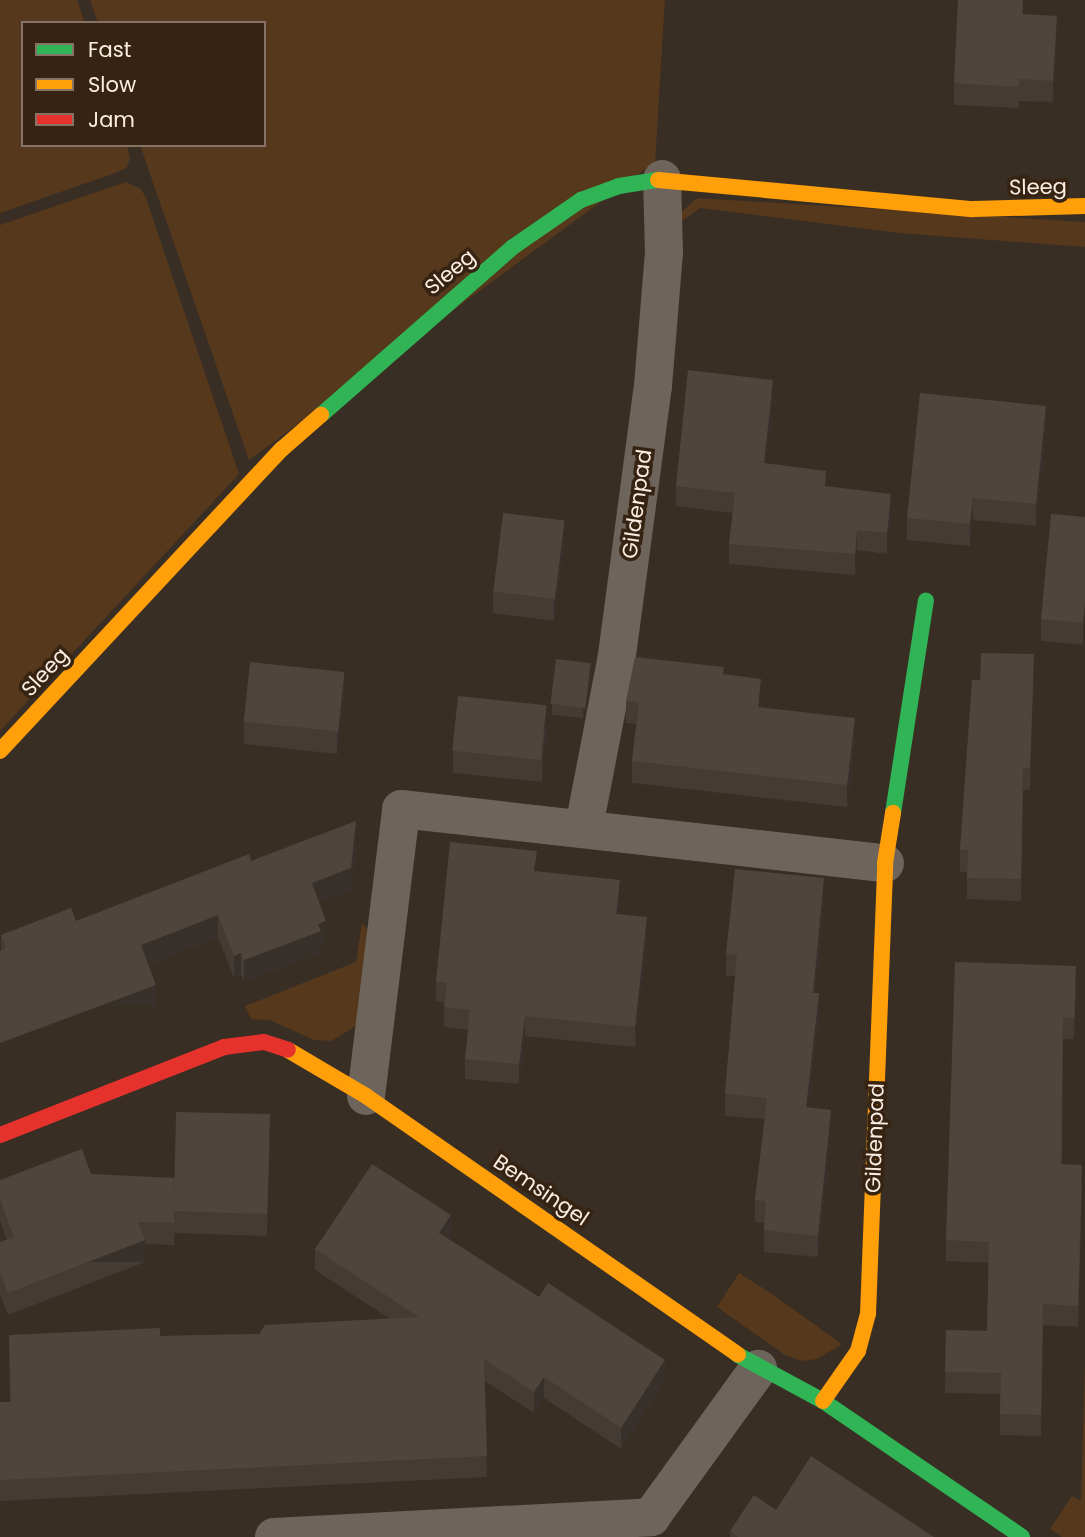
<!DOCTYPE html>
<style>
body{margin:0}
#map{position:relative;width:1085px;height:1537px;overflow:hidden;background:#392e24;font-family:Poppins,sans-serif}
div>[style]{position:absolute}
.green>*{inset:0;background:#56381c}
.street>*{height:38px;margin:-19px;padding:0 19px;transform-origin:19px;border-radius:19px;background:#6d645b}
.fast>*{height:16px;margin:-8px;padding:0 8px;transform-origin:8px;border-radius:8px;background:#30b455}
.slow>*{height:16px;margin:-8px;padding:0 8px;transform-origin:8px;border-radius:8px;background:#ff9f0a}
.jam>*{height:16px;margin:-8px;padding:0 8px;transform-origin:8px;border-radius:8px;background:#e5322d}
.wall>*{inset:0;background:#443b34}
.shaded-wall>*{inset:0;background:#37302b;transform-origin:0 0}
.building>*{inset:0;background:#4f453d;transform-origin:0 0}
span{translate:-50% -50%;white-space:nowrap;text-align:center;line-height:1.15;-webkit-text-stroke:7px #372312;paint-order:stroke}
.street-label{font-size:21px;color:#fbede2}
.legend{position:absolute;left:21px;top:21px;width:245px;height:126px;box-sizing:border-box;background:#372312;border:2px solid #857465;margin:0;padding:9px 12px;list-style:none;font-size:21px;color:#fbede2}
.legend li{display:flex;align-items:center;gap:14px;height:35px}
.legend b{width:35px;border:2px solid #857465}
</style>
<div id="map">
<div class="green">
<div style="clip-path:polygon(0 0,77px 0,85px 23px,23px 23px,23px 145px,127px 145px,130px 159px,126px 168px,115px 173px,0 213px)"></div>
<div style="clip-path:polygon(90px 0,665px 0,655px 162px,249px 460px,140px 145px,264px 145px,264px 23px,98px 23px)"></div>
<div style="clip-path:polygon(126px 182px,141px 189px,146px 198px,239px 474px,0 731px,0 225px)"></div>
<div style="clip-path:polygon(697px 198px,1085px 222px,1085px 247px,899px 233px,700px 208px,678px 224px,678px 215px)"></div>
<div style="clip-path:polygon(362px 923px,375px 939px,359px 1024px,331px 1041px,314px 1040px,270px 1020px,251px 1019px,245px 1006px,356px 962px)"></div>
<div style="clip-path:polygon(739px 1273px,769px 1292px,842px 1344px,817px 1359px,801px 1361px,785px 1355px,717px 1307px)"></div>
<div style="clip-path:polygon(1085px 1363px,1085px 1537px,1062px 1537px,1050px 1529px,1072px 1496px,1081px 1501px)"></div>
</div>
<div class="street">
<div style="left:584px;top:827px;width:175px;rotate:-79.1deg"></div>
<div style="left:617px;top:655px;width:271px;rotate:-82.4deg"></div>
<div style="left:653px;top:386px;width:133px;rotate:-85.3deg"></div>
<div style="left:664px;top:253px;width:74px;rotate:-91.5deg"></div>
<div style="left:366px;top:1096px;width:289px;rotate:-83deg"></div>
<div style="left:401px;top:809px;width:487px;rotate:6.4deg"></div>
<div style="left:274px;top:1537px;width:378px;rotate:-3deg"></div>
<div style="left:651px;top:1517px;width:183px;rotate:-54.1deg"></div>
</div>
<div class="fast">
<div style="left:321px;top:415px;width:255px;rotate:-41.2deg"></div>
<div style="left:513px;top:247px;width:83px;rotate:-34.7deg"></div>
<div style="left:581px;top:200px;width:40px;rotate:-20.2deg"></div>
<div style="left:619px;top:186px;width:39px;rotate:-9deg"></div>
<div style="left:893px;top:813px;width:215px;rotate:-81.2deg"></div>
<div style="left:738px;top:1355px;width:97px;rotate:28.4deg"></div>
<div style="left:823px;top:1401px;width:241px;rotate:34.3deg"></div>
</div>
<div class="slow">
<div style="left:658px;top:180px;width:316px;rotate:5.3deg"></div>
<div style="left:973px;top:209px;width:112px;rotate:-1.5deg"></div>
<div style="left:0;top:751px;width:413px;rotate:-47deg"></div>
<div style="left:282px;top:449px;width:52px;rotate:-41.1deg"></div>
<div style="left:288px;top:1050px;width:91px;rotate:30.5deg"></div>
<div style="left:366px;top:1096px;width:453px;rotate:34.8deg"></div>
<div style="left:823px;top:1401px;width:61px;rotate:-55deg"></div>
<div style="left:858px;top:1351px;width:38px;rotate:-75deg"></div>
<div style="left:868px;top:1314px;width:451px;rotate:-87.8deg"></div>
<div style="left:885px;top:863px;width:51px;rotate:-80.9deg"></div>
</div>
<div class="jam">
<div style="left:0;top:1135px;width:241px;rotate:-21.4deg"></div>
<div style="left:224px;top:1047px;width:40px;rotate:-7.1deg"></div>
<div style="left:264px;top:1042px;width:25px;rotate:18deg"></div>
</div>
<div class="wall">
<div style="clip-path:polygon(1023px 0,1023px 14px,1057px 38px,1053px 102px,1019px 101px,1019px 108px,954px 105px,954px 83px)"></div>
<div style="clip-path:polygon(773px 400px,766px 464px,826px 486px,891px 515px,887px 554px,857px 550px,855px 575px,729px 564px,729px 544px,733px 513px,676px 506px,676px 486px)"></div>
<div style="clip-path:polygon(1046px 428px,1036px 526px,973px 520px,970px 546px,907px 540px,907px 518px)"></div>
<div style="clip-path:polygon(1085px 517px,1083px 645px,1041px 641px,1041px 619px)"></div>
<div style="clip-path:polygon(564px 543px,554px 621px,493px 613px,493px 591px)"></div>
<div style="clip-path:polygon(591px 674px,583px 718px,552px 715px,552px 704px)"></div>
<div style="clip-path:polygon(724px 674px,761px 701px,761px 707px,855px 740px,847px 807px,632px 783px,632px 761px,636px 724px,626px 723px,626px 701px)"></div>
<div style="clip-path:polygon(1034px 676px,1030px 790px,1023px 790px,1021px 901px,967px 899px,967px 872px,960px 872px,960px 850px,980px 680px)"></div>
<div style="clip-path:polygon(344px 694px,337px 754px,244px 744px,244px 722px)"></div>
<div style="clip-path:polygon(547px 727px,542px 782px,453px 773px,453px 751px)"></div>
<div style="clip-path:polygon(356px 843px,351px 890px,319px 902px,326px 943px,321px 944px,321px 953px,244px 982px,241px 975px,234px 978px,218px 937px,148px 965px,156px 1006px,1px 950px,1px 935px,76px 921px,251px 861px)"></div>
<div style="clip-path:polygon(537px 871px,620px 900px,618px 914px,647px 937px,635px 1047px,525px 1036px,519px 1084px,465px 1079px,465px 1059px,468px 1030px,444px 1027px,444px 1003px,436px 1001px,436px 981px)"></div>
<div style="clip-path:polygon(824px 900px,815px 993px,819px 1015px,808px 1107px,831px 1132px,818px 1257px,764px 1252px,764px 1223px,755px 1222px,755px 1200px,765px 1119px,725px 1116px,725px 1094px,735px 976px,726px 976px,726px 954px)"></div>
<div style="clip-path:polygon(1076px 987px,1074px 1039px,1063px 1039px,1062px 1164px,1082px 1186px,1078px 1327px,1043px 1325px,1041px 1436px,1000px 1435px,1000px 1394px,945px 1393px,946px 1330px,987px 1331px,989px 1263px,946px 1261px,946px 1240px)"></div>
<div style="clip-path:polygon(270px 1136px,267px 1236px,174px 1233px,174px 1245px,145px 1244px,145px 1262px,8px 1315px,0 1295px,0 1242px,7px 1240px,0 1221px,0 1180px,174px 1178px)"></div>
<div style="clip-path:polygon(451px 1236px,449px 1239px,539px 1297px,665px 1381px,621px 1449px,544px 1398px,534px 1413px,485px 1381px,487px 1477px,0 1501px,0 1402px,10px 1402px,9px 1335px,160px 1336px,259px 1334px,390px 1319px,315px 1270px,315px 1249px)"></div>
<div style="clip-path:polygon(776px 1510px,934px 1537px,730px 1537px,730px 1531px)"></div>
</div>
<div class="shaded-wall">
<div style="clip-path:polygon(1057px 16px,1057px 38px,1053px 102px,1053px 81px)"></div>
<div style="clip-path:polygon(773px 380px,773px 400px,764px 484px,764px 463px)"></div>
<div style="clip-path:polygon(1046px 406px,1046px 428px,1036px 526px,1036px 504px)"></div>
<div style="clip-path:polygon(891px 494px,891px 515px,887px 554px,887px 533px)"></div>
<div style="clip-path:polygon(973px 498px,973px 520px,970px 546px,970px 524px)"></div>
<div style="clip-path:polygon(564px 521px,564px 543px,554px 621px,554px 599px)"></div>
<div style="clip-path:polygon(857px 530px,857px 550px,855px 575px,855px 554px)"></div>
<div style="clip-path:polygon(1085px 603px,1085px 625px,1083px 645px,1083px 623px)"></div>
<div style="clip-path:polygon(1034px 654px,1034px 676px,1030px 790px,1030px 768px)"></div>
<div style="clip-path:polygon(591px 663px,591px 674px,583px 718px,583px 707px)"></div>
<div style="clip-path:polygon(344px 672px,344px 694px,337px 754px,337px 732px)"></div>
<div style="clip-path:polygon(761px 679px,761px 701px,758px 729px,758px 707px)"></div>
<div style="clip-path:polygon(547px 705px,547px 727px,542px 782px,542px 760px)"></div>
<div style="clip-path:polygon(855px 718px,855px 740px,847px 807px,847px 785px)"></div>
<div style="clip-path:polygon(356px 821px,356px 843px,351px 890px,312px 905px,312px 883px)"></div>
<div style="clip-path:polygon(824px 878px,824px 900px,813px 1014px,813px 993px)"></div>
<div style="clip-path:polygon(620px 880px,620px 900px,616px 934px,616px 914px)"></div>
<div style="clip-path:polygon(218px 915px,218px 937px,141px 967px,141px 945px)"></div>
<div style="clip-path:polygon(647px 917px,647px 937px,635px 1047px,635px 1027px)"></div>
<div style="clip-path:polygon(326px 921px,326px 943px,321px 944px,321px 953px,244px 982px,244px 960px)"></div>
<div style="clip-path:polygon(241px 953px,241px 975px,234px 978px,234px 956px)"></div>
<div style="left:156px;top:985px;width:21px;height:166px;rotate:90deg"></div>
<div style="clip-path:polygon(819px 993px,819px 1015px,806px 1129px,806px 1107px)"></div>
<div style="clip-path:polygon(525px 1016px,525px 1036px,519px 1084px,519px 1064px)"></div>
<div style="clip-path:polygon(831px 1110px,831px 1132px,818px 1257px,818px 1236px)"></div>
<div style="clip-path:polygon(451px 1215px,451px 1236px,439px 1254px,439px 1233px)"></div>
<div style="left:145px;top:1240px;width:22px;height:147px;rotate:90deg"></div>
<div style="clip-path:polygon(665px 1360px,665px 1381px,621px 1449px,621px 1428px)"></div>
<div style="clip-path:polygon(544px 1377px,544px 1398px,534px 1413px,534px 1392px)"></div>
</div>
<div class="building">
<div style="clip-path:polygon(958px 0,1023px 0,1022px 14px,1057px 16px,1053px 81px,1019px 79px,1019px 87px,954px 83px)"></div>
<div style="clip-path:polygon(688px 370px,773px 380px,764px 463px,826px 471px,825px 486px,891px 494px,887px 533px,857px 530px,855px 554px,729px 544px,735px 493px,676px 486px)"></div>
<div style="clip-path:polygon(920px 393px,1046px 406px,1036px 504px,973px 498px,970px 524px,907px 518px)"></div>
<div style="left:503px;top:513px;width:62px;height:79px;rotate:7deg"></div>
<div style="clip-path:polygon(1051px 514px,1085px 517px,1085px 603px,1083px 623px,1041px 619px)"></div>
<div style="clip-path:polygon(981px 653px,1034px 654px,1030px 768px,1023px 768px,1021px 879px,967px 878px,968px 850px,960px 850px,972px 680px,980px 680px)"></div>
<div style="clip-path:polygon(635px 657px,724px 667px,723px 674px,761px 679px,758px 707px,855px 718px,847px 785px,632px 761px,639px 702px,626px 701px)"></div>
<div style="left:556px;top:659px;width:35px;height:45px;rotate:7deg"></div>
<div style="left:250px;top:662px;width:95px;height:60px;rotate:6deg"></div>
<div style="left:458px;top:696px;width:89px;height:55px;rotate:6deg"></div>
<div style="clip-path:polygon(356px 821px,351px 868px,312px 883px,326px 921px,318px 924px,321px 931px,244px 960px,241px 953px,234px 956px,218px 915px,141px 945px,156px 985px,0 1043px,0 951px,6px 948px,1px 935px,71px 908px,76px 921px,249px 854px,251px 861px)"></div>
<div style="clip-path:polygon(450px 842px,537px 851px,534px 871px,620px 880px,616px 914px,647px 917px,635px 1027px,525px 1016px,519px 1064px,465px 1059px,470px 1010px,444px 1007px,447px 983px,436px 981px)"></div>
<div style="clip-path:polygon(735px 869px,824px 878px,813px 993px,819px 993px,806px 1107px,831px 1110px,818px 1236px,764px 1230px,766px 1201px,755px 1200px,767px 1098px,725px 1094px,737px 955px,726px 954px)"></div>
<div style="clip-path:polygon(955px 962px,1076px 966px,1074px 1018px,1063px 1017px,1061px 1164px,1082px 1165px,1078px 1306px,1043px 1304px,1041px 1415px,1000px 1414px,1001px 1373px,945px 1372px,946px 1330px,987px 1331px,989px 1242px,946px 1240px)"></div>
<div style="clip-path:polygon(176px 1112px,270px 1114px,267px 1214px,174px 1211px,174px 1223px,138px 1222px,145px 1240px,8px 1293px,0 1273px,0 1242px,14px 1237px,0 1199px,0 1180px,82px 1149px,91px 1174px,174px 1178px,174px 1202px)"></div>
<div style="clip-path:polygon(372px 1164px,451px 1215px,439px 1233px,539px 1297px,548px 1283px,665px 1360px,621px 1428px,544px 1377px,534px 1392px,484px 1359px,487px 1456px,0 1480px,0 1402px,11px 1402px,9px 1335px,160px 1328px,160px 1336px,259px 1334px,265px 1325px,419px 1317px,315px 1249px)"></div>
<div style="clip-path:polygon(811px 1456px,934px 1537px,738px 1537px,730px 1531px,754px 1495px,776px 1510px)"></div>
</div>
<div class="street-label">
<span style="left:1038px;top:187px;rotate:-1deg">Sleeg</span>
<span style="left:450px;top:272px;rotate:-40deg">Sleeg</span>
<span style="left:637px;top:504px;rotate:-82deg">Gildenpad</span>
<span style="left:45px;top:672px;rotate:-47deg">Sleeg</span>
<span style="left:875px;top:1138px;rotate:-88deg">Gildenpad</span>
<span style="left:541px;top:1190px;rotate:34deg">Bemsingel</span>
</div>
<ul class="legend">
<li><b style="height:9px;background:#30b455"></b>Fast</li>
<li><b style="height:9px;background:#ff9f0a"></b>Slow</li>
<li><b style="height:9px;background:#e5322d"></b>Jam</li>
</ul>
</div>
